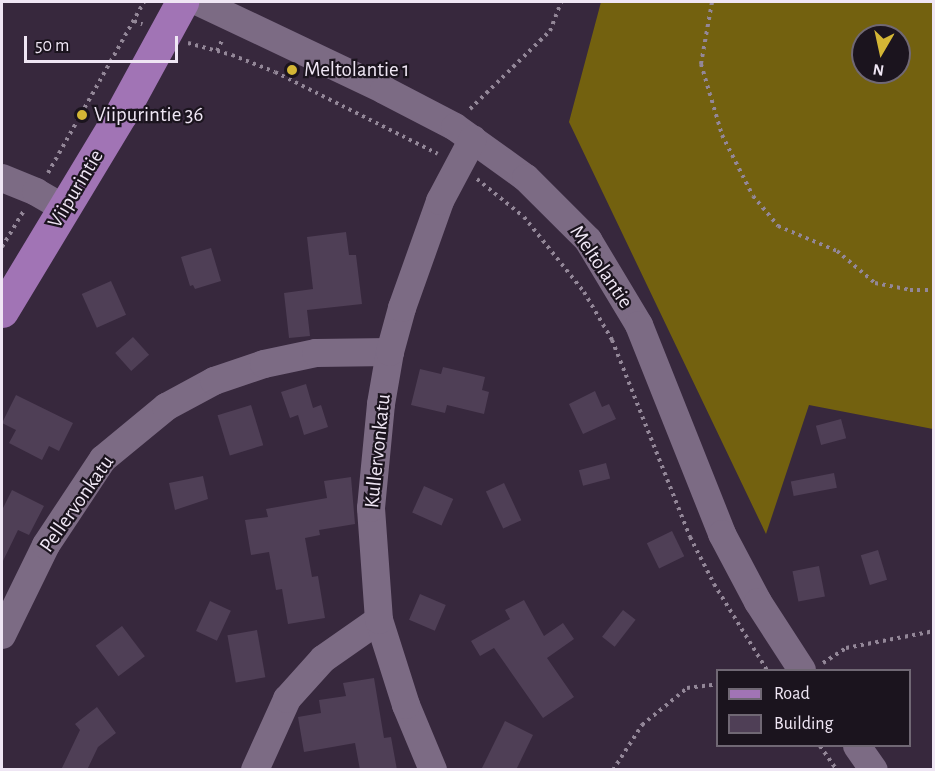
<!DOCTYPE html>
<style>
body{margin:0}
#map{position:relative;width:935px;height:771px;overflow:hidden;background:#37283d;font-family:"Alegreya Sans",sans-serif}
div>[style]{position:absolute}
.forest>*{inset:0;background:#73610f}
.building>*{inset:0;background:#4f3f56;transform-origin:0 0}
.path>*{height:4px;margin-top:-2px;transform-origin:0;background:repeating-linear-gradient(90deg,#938798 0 3px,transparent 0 7.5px)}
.minor>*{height:28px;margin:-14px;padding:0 14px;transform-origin:14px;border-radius:14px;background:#7c6b84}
.major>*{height:33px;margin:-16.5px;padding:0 16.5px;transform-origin:16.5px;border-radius:16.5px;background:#a174b5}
.dots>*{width:16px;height:16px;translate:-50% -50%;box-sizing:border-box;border:3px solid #1b141e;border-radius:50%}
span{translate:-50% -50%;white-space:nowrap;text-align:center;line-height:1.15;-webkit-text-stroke:4.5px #1b141e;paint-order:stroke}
.poi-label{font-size:21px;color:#efe6f4}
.left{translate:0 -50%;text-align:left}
.street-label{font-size:21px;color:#efe6f4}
.frame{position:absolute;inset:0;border:3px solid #efe6f4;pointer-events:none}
.legend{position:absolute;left:716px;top:669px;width:195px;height:78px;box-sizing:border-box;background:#1b141e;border:2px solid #706874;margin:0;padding:8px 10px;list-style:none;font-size:18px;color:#efe6f4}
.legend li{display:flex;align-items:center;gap:12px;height:30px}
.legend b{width:30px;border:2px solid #706874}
.north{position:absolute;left:851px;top:24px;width:60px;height:60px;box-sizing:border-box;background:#1b141e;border:2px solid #706874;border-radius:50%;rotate:189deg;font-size:16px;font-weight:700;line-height:24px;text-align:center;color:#efe6f4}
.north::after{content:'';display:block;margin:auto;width:21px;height:27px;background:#d4b635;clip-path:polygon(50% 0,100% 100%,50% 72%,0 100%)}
.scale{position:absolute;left:24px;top:36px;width:154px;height:27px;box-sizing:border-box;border:3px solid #efe6f4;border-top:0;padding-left:8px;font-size:18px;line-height:21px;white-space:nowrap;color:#efe6f4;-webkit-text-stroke:4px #1b141e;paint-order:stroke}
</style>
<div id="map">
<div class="forest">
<div style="clip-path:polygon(evenodd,601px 2px,933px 2px,933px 429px,809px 405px,766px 534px,569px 122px,601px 2px,863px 36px,899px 36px,899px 72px,863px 72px,863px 36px)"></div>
</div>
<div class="building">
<div style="clip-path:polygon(346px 232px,349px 255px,356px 255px,362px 304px,307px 310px,310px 336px,289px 338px,284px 293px,313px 289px,307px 237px)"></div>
<div style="clip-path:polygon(211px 248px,221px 281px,195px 289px,193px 285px,190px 286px,181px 257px)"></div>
<div style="left:111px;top:281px;width:37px;height:32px;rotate:66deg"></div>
<div style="left:133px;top:337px;width:24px;height:24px;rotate:48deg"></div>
<div style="clip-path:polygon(443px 367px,485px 377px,482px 390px,489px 392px,484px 414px,447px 405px,445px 413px,411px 405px,420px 369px,441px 374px)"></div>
<div style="clip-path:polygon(306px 384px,313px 408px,321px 405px,328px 427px,304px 435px,298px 415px,290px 418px,281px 392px)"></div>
<div style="clip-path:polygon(595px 391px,602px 407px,609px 404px,616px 419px,583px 434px,569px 404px)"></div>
<div style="clip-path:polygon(16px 395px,73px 423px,59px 451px,49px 446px,42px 460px,9px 443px,16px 430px,2px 423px)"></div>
<div style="left:251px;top:405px;width:42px;height:35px;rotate:73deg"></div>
<div style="left:841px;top:419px;width:20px;height:26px;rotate:75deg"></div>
<div style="left:606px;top:463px;width:16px;height:28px;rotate:75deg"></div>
<div style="left:834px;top:473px;width:15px;height:44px;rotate:79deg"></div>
<div style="clip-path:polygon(203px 476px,208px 499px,175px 510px,169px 483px)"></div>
<div style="clip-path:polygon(351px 477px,355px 524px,319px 530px,320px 535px,305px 538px,312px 577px,318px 576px,325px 618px,288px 624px,282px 589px,276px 590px,269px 552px,251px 555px,245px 520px,268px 517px,266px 509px,327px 498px,324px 481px)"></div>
<div style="left:504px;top:483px;width:41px;height:20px;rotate:65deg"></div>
<div style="left:424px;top:486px;width:32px;height:29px;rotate:24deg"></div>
<div style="clip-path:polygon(12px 490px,44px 506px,29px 535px,18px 530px,2px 563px,2px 510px)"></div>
<div style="left:672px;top:531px;width:28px;height:28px;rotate:64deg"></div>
<div style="left:878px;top:550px;width:31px;height:18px;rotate:73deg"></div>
<div style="left:819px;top:566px;width:31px;height:27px;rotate:79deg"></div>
<div style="left:420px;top:594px;width:28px;height:28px;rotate:23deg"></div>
<div style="clip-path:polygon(524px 600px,544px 636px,563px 623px,574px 639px,547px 658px,574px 697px,543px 718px,494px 648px,480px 656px,471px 641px,510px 619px,505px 610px)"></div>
<div style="left:210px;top:601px;width:23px;height:33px;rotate:25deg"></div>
<div style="left:623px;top:610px;width:16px;height:34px;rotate:38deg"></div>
<div style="left:122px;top:626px;width:38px;height:33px;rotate:53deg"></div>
<div style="left:257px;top:630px;width:48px;height:30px;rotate:80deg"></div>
<div style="clip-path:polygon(374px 678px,384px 738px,391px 737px,397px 770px,360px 770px,355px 743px,304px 752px,298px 717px,321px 713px,319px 700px,346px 696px,343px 683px)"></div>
<div style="clip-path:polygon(97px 707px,116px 733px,98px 747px,87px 770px,61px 770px,80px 730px,75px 724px)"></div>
<div style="clip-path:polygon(505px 721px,533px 735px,516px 770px,481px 770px)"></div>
</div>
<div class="path">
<div style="left:712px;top:2px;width:63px;rotate:100.1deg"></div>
<div style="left:701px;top:64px;width:74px;rotate:73.5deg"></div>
<div style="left:722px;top:135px;width:68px;rotate:63.1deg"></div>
<div style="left:753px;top:196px;width:39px;rotate:50deg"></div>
<div style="left:778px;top:226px;width:64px;rotate:23deg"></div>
<div style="left:837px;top:251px;width:50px;rotate:40.1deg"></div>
<div style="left:875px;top:283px;width:36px;rotate:11deg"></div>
<div style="left:910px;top:290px;width:24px"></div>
<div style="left:134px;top:21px;width:9px;rotate:21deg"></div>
<div style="left:188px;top:43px;width:46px;rotate:15.3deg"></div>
<div style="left:232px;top:55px;width:46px;rotate:21.6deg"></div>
<div style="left:275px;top:72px;width:182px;rotate:26.7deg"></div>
<div style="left:217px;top:51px;width:14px;rotate:-65deg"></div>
<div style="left:470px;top:109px;width:112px;rotate:-44.3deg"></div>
<div style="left:550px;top:31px;width:31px;rotate:-69deg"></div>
<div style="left:48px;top:173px;width:196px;rotate:-60.7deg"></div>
<div style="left:477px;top:179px;width:60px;rotate:39deg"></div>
<div style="left:524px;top:217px;width:96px;rotate:51.3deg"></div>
<div style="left:584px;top:292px;width:56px;rotate:59.7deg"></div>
<div style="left:612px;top:340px;width:212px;rotate:68.4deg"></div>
<div style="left:690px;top:537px;width:53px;rotate:62.9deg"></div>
<div style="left:714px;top:584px;width:101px;rotate:58.4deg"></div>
<div style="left:2px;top:247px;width:41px;rotate:-59deg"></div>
<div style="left:823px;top:663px;width:27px;rotate:-33deg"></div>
<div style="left:846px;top:648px;width:90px;rotate:-10.9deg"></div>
<div style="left:820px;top:746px;width:29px;rotate:55deg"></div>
<div style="left:613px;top:770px;width:54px;rotate:-57.2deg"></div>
<div style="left:642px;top:725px;width:58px;rotate:-39.4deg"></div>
<div style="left:687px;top:688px;width:31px;rotate:-7deg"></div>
</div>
<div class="minor">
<div style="left:199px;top:2px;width:205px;rotate:25.4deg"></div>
<div style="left:384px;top:90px;width:80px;rotate:27.5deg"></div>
<div style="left:455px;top:127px;width:87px;rotate:35.7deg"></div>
<div style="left:526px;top:178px;width:88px;rotate:45deg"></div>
<div style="left:588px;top:240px;width:99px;rotate:59deg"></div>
<div style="left:639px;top:325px;width:225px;rotate:68.3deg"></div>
<div style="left:722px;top:534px;width:77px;rotate:62.1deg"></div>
<div style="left:758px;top:602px;width:81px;rotate:57.1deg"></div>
<div style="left:2px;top:178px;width:37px;rotate:22deg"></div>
<div style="left:36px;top:192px;width:34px;rotate:30deg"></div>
<div style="left:2px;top:635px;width:100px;rotate:-63.9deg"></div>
<div style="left:46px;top:545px;width:103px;rotate:-56.5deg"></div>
<div style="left:103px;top:459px;width:82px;rotate:-39.5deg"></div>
<div style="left:166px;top:407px;width:55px;rotate:-28.4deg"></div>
<div style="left:214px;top:381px;width:53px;rotate:-18.8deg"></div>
<div style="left:264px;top:364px;width:53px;rotate:-11.9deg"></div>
<div style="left:316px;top:353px;width:74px;rotate:-0.8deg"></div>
<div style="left:857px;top:746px;width:29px;rotate:55deg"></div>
<div style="left:255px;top:770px;width:78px;rotate:-65.7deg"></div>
<div style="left:287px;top:699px;width:54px;rotate:-48deg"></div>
<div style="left:323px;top:659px;width:68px;rotate:-34.9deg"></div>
<div style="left:433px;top:770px;width:70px;rotate:-112.6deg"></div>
<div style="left:406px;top:705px;width:89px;rotate:-107.6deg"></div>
<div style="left:379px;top:620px;width:112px;rotate:-94.1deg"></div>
<div style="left:371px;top:508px;width:104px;rotate:-84.5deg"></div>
<div style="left:381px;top:404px;width:53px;rotate:-80.2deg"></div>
<div style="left:390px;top:352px;width:46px;rotate:-74.7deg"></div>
<div style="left:402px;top:308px;width:114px;rotate:-70.4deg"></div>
<div style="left:440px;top:201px;width:70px;rotate:-62deg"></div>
</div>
<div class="major">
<div style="left:2px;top:311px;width:230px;rotate:-58.9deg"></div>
<div style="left:121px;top:114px;width:128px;rotate:-61.4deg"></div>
</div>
<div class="dots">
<div style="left:292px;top:70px;background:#d4b635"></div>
<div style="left:82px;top:115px;background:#d4b635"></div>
</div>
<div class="poi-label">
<span class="left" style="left:304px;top:70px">Meltolantie 1</span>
<span class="left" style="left:94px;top:115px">Viipurintie 36</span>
</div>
<div class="street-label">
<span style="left:76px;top:189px;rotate:-59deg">Viipurintie</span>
<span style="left:601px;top:267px;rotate:56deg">Meltolantie</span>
<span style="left:378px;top:451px;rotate:-84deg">Kullervonkatu</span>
<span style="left:77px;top:504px;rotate:-55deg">Pellervonkatu</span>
</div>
<div class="frame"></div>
<ul class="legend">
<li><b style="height:8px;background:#a174b5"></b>Road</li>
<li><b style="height:16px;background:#4f3f56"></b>Building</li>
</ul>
<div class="north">N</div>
<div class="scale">50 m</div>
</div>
